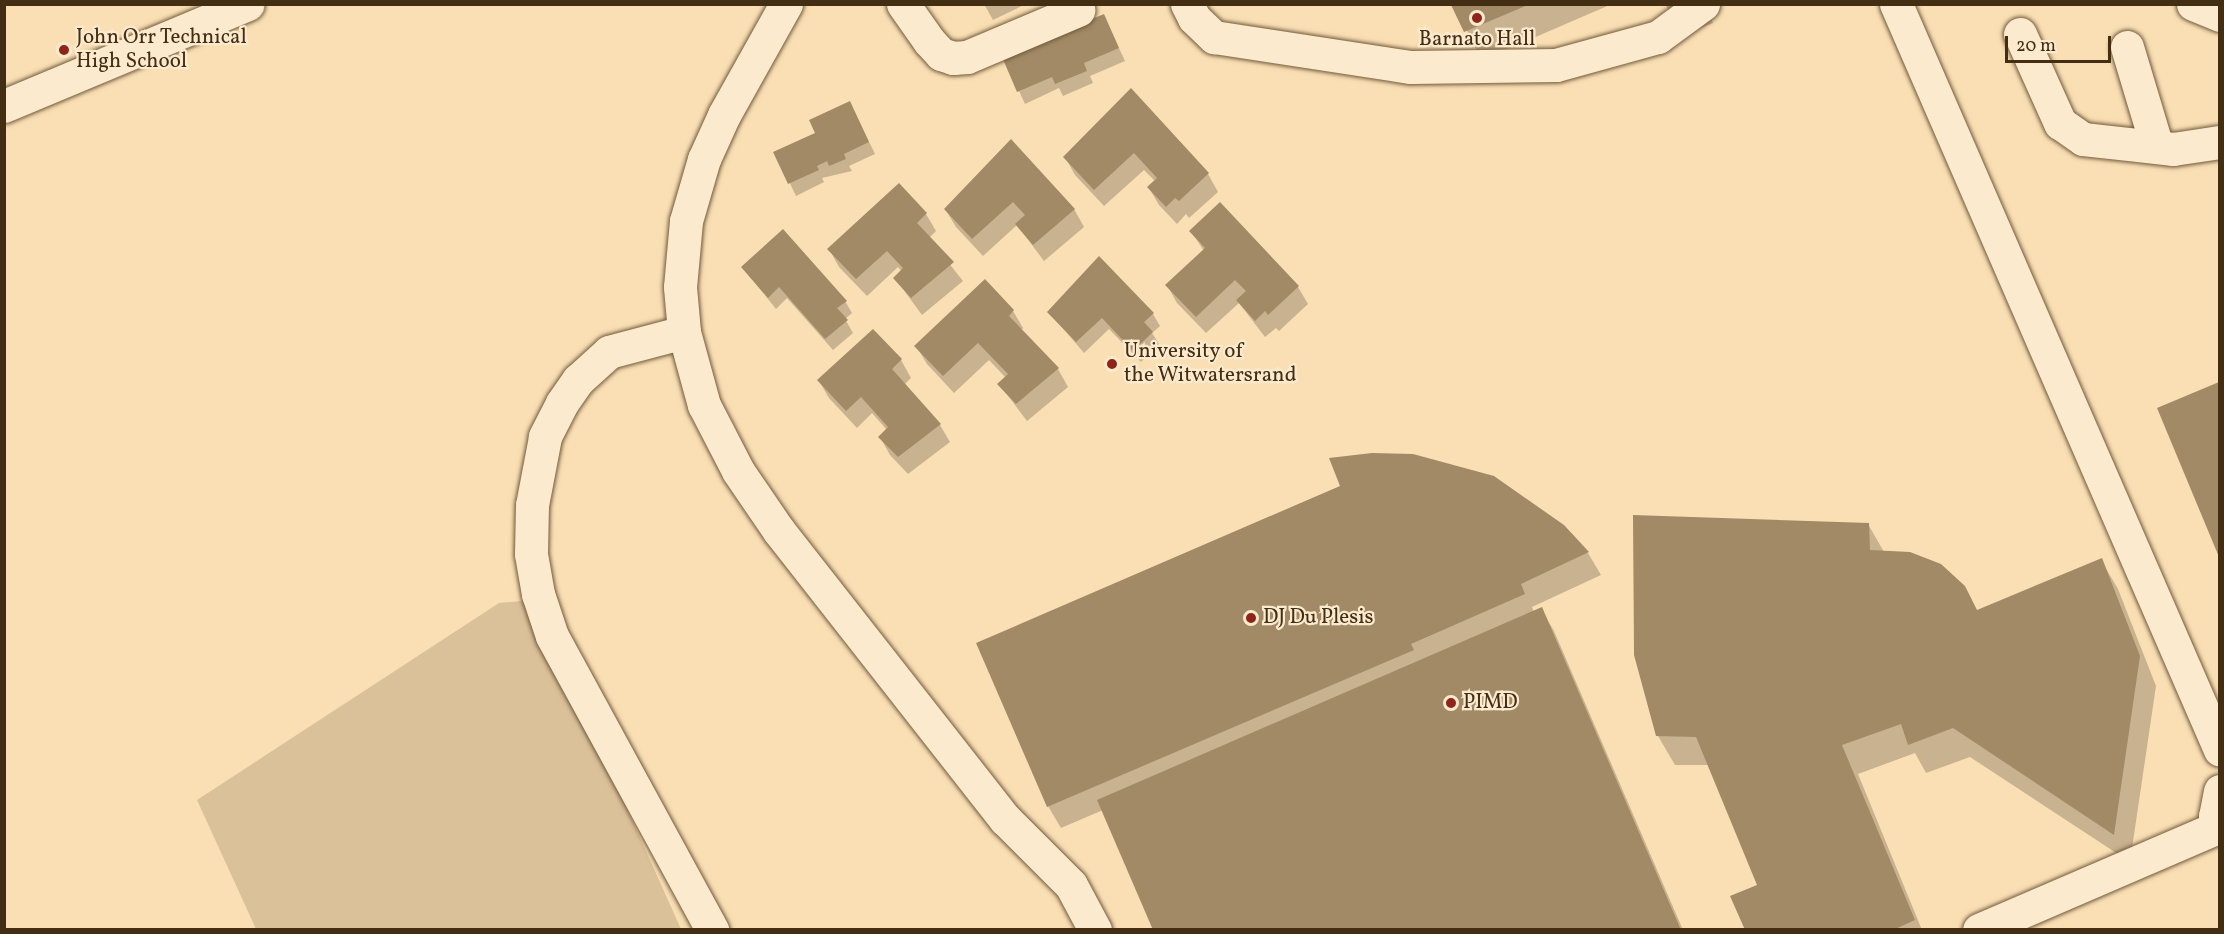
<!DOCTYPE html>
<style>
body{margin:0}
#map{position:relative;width:2224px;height:934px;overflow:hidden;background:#fadfb4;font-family:Vollkorn,serif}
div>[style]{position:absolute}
.green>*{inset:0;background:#dbc199}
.shadow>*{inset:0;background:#0003}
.building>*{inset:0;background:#a28a67}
.roads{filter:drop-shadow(0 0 2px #715a3b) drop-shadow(0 0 2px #715a3b)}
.minor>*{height:33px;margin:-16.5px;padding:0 16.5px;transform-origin:16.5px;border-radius:16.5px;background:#fceace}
.dots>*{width:16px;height:16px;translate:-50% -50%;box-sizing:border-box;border:3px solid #fceace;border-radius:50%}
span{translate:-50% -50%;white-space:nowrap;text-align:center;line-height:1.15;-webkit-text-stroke:4.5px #fceace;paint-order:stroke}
.poi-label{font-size:21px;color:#432d13}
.left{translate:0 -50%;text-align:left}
.frame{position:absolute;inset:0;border:6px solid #432d13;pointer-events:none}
.scale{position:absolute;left:2005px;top:36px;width:106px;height:27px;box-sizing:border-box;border:3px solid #432d13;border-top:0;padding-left:8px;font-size:18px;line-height:21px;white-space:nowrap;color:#432d13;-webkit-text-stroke:4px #fceace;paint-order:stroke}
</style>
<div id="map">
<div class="green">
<div style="clip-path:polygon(533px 600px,681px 929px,256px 929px,197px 800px,499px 603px)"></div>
</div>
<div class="shadow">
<div style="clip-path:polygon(984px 4px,1026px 4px,993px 20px)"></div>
<div style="clip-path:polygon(1453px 4px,1612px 4px,1482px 60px)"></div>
<div style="clip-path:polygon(1665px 4px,1704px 4px,1713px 23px,1683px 35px)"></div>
<div style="clip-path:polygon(1104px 16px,1125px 61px,1090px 76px,1093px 83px,1063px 96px,1059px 88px,1025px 104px,1004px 58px)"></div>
<div style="clip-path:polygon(1131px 91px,1208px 174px,1218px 192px,1189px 218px,1186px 214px,1177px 224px,1159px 205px,1149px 188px,1156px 182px,1144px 170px,1104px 206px,1075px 175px,1065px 157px)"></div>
<div style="clip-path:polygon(850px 103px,875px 154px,849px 166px,852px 171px,822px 178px,824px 182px,796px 196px,775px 152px,817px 134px)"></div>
<div style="clip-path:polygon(1011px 141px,1074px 209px,1084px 227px,1044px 261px,1017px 225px,983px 256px,956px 227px,945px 209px)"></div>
<div style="clip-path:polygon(1220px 204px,1298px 287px,1308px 304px,1279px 331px,1276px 328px,1265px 337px,1239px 303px,1206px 333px,1177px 303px,1167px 285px,1204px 251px,1191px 231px)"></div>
<div style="clip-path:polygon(926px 214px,936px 231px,929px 238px,963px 281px,922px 315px,895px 278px,902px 272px,898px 267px,867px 296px,839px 267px,829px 249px)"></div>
<div style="clip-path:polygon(743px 268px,845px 301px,852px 313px,845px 319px,853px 333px,833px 350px,787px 298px,776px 309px)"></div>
<div style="clip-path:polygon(1013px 311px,1023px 328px,1021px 331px,1058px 369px,1068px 387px,1027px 421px,999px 384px,1006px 378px,989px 360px,954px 393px,927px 364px,916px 346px)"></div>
<div style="clip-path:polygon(1049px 312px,1153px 314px,1160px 326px,1152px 333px,1159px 344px,1141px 362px,1109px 329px,1084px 353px)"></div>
<div style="clip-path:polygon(873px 331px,901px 360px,911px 378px,904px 385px,940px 425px,950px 442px,908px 474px,890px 455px,880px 437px,887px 430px,872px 413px,857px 428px,829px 398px,819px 381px)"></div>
<div style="clip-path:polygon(2220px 383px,2220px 554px,2159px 409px)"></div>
<div style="clip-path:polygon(1868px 524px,1884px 552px,1977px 612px,2101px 560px,2118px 589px,2156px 686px,2130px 862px,1970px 757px,1926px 773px,1915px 753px,1858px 774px,1922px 930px,1746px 930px,1759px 886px,1710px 765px,1675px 765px,1658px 736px)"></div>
<div style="clip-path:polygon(1563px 526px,1588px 553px,1601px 575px,1532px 607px,1534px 612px,1541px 609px,1554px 631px,1683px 930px,1155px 930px,1103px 810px,1061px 828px,1048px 806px)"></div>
</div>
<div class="building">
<div style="clip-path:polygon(1451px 5px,1528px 5px,1464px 32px)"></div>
<div style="clip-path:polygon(1104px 14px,1119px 48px,1084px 63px,1087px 71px,1055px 84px,1052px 77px,1017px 92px,1002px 57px)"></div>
<div style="clip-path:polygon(1131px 88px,1209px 173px,1179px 201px,1175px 198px,1166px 207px,1147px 187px,1157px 178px,1134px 153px,1094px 190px,1063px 157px)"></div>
<div style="clip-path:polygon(850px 101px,869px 142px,844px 154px,846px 159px,829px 166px,827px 161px,817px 166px,819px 170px,788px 184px,773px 152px,815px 133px,809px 120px)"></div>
<div style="clip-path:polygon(1011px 139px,1075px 209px,1033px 245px,1015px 224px,1025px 215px,1013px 202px,972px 239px,944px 209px)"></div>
<div style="clip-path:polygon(899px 183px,927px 213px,917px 223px,954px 262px,911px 298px,893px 278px,903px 268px,887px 251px,856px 279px,827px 249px)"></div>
<div style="clip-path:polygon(1220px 202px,1299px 286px,1268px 315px,1265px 311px,1255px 321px,1236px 300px,1246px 291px,1235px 280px,1196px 317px,1165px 285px,1205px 248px,1189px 231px)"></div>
<div style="clip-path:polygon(783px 229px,847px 301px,837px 308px,848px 320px,825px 339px,779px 287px,768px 298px,741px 267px)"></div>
<div style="clip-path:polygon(1099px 256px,1154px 313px,1144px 322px,1153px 332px,1133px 351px,1102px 318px,1076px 342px,1047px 312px)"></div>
<div style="clip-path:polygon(985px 279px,1014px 310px,1009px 316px,1059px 368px,1016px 404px,997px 384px,1008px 374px,978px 343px,943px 376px,914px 346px)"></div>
<div style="clip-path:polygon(873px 329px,902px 359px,892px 369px,941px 424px,898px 457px,878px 437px,888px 427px,861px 397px,846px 411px,817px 380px)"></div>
<div style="clip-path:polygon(2219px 382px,2219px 557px,2157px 408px)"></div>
<div style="clip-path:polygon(1372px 453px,1413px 454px,1494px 476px,1564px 525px,1589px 552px,1521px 584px,1525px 594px,1411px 644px,1414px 650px,1047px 807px,976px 643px,1340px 486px,1329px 458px)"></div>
<div style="clip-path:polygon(1633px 515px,1869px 523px,1870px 550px,1910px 552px,1941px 564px,1965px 586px,1977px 610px,2102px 558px,2140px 656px,2114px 835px,1953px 728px,1908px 745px,1901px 724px,1842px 745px,1915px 920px,1893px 930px,1745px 930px,1730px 896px,1757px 885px,1696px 737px,1656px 736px,1634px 655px)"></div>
<div style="clip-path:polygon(1542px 607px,1681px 930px,1153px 930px,1097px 800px)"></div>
</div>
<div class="roads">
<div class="minor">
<div style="left:786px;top:4px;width:127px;rotate:119.2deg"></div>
<div style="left:724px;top:115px;width:48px;rotate:114.4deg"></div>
<div style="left:704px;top:159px;width:65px;rotate:106.2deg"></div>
<div style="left:686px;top:221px;width:66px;rotate:95.2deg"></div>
<div style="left:680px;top:287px;width:45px;rotate:84.9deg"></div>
<div style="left:684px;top:332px;width:76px;rotate:74.7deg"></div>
<div style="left:704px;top:405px;width:74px;rotate:62.7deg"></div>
<div style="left:738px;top:471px;width:73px;rotate:55.7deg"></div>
<div style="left:779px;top:531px;width:366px;rotate:51.9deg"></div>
<div style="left:1005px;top:819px;width:93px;rotate:45deg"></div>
<div style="left:1071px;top:885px;width:51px;rotate:61.9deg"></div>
<div style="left:903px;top:4px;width:45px;rotate:54.9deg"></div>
<div style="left:929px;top:41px;width:18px;rotate:47deg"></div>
<div style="left:941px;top:54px;width:13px;rotate:18deg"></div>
<div style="left:953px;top:58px;width:14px;rotate:-4deg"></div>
<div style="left:967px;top:57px;width:121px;rotate:-22.9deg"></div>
<div style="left:1187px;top:4px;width:16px;rotate:63deg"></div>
<div style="left:1194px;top:18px;width:28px;rotate:44deg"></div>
<div style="left:1214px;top:37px;width:199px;rotate:8.7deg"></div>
<div style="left:1411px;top:67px;width:145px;rotate:-0.8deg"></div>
<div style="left:1556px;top:65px;width:106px;rotate:-15.4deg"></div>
<div style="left:1658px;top:37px;width:56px;rotate:-36.3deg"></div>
<div style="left:1896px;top:4px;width:813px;rotate:66.52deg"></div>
<div style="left:2193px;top:4px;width:29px;rotate:22deg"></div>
<div style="left:2020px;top:34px;width:98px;rotate:65.8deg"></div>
<div style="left:2060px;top:123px;width:28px;rotate:35deg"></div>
<div style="left:2083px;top:139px;width:91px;rotate:6.3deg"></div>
<div style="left:2173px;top:149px;width:48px;rotate:-8.5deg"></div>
<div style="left:2127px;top:47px;width:104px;rotate:73.3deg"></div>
<div style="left:4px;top:106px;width:264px;rotate:-22.7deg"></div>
<div style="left:684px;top:332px;width:78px;rotate:165.1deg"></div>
<div style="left:609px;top:352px;width:42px;rotate:137.9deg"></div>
<div style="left:578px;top:380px;width:28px;rotate:125deg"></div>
<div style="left:562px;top:403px;width:38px;rotate:117deg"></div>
<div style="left:545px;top:437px;width:69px;rotate:100.8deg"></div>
<div style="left:532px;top:505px;width:49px;rotate:91.2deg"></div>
<div style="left:531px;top:554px;width:41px;rotate:80.1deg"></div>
<div style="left:538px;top:594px;width:44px;rotate:71.6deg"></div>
<div style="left:552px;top:636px;width:335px;rotate:61.4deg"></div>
<div style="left:2220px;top:791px;width:25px;rotate:101deg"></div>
<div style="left:2215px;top:816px;width:9px;rotate:58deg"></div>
<div style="left:1979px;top:930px;width:262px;rotate:-23.3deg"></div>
</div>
</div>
<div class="dots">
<div style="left:1477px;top:18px;background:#8f2418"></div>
<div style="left:64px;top:50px;background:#8f2418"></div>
<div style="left:1112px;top:364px;background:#8f2418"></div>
<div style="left:1251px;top:618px;background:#8f2418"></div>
<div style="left:1451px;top:703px;background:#8f2418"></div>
</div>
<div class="poi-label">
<span class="left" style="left:76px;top:50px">John Orr Technical<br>High School</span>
<span style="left:1477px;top:40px">Barnato Hall</span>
<span class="left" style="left:1124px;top:364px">University of<br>the Witwatersrand</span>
<span class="left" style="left:1263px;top:618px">DJ Du Plesis</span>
<span class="left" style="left:1463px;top:703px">PIMD</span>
</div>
<div class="frame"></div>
<div class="scale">20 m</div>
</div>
